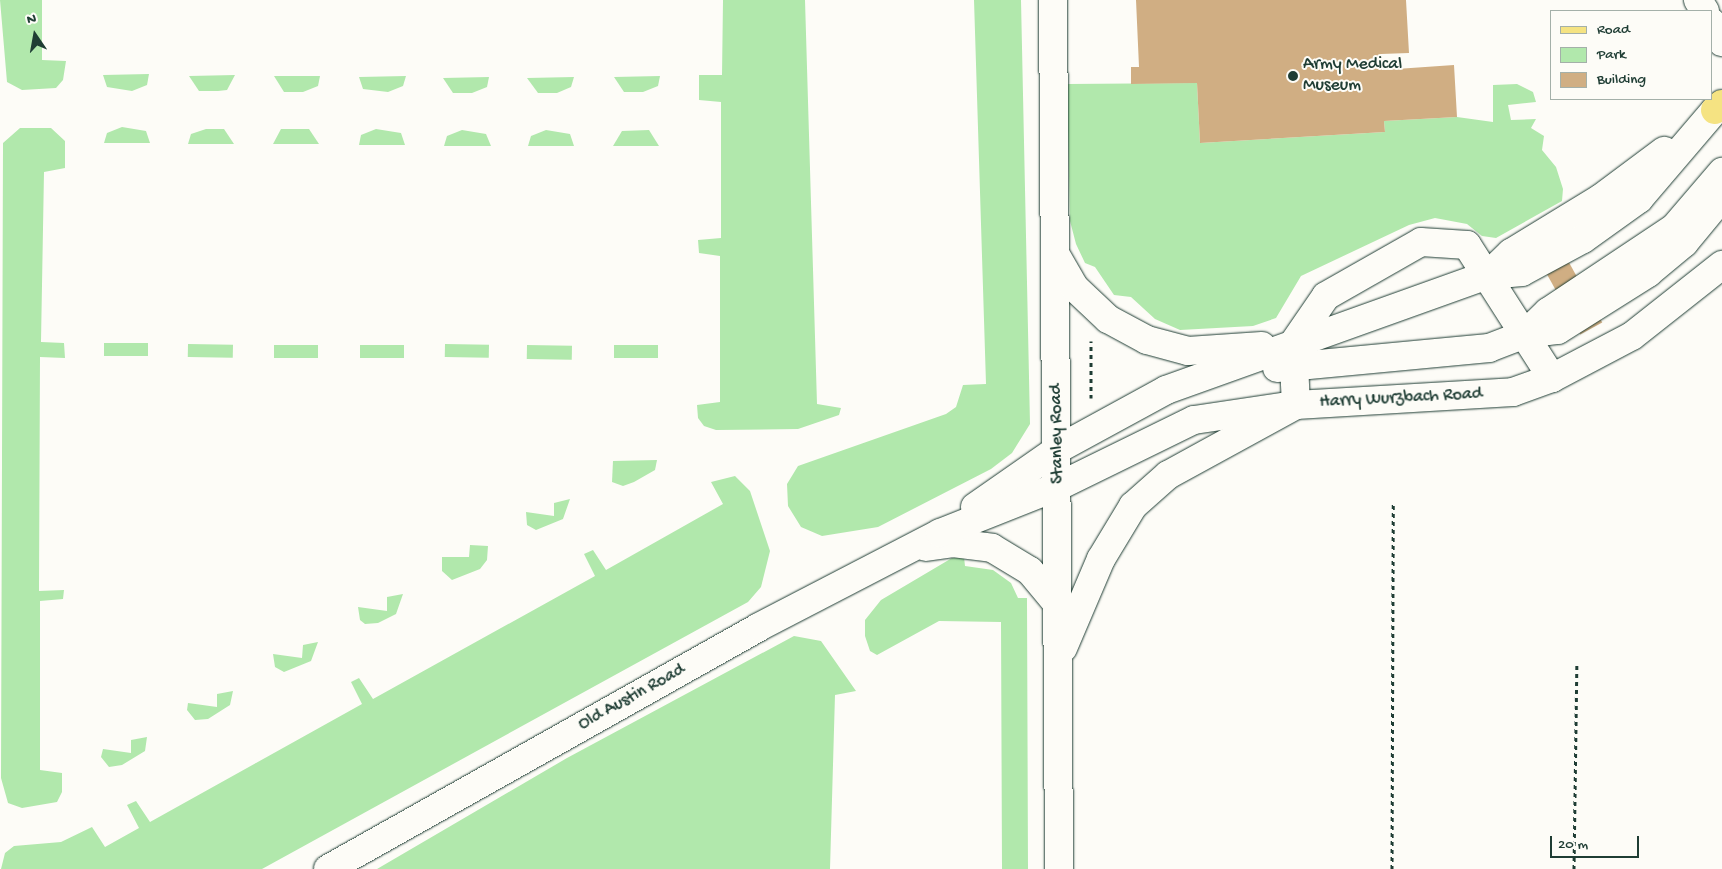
<!DOCTYPE html>
<style>
body{margin:0}
#map{position:relative;width:1722px;height:869px;overflow:hidden;background:#fdfcf7;font-family:"Gochi Hand",sans-serif}
div>[style]{position:absolute}
.green>*{inset:0;background:#b1e8ac;transform-origin:0 0}
.building>*{inset:0;background:#d0ae83;transform-origin:0 0}
.path>*{height:3px;margin-top:-1.5px;transform-origin:0;background:repeating-linear-gradient(90deg,#1f3d34 0 4px,transparent 0 8px)}
.roads{filter:drop-shadow(0 0 1px #1f3d34) drop-shadow(0 0 1px #1f3d34)}
.minor>*{height:28px;margin:-14px;padding:0 14px;transform-origin:14px;border-radius:14px;background:#fdfcf7}
.major>*{height:28px;margin:-14px;padding:0 14px;transform-origin:14px;border-radius:14px;background:#f5e382}
.dots>*{width:14px;height:14px;translate:-50% -50%;box-sizing:border-box;border:2px solid #fdfcf7;border-radius:50%}
span{translate:-50% -50%;white-space:nowrap;text-align:center;line-height:1.15;-webkit-text-stroke:4px #fdfcf7;paint-order:stroke}
.poi-label{font-size:18px;color:#1f3d34}
.left{translate:0 -50%;text-align:left}
.street-label{font-size:18px;color:#1f3d34}
.legend{position:absolute;left:1550px;top:10px;width:162px;height:90px;box-sizing:border-box;background:#fdfcf7;border:1px solid #a4b0a9;margin:0;padding:6px 9px;list-style:none;font-size:15px;color:#1f3d34}
.legend li{display:flex;align-items:center;gap:10px;height:25px}
.legend b{width:25px;border:1px solid #a4b0a9}
.north{position:absolute;left:10px;top:10px;width:50px;height:50px;-webkit-text-stroke:4px #fdfcf7;paint-order:stroke;rotate:348deg;font-size:14px;font-weight:700;line-height:20px;text-align:center;color:#1f3d34}
.north::after{content:'';display:block;margin:auto;width:18px;height:22px;background:#1f3d34;clip-path:polygon(50% 0,100% 100%,50% 72%,0 100%)}
.scale{position:absolute;left:1550px;top:836px;width:89px;height:22px;box-sizing:border-box;border:2px solid #1f3d34;border-top:0;padding-left:6px;font-size:15px;line-height:18px;white-space:nowrap;color:#1f3d34;-webkit-text-stroke:4px #fdfcf7;paint-order:stroke}
</style>
<div id="map">
<div class="green">
<div style="clip-path:polygon(0 0,42px 0,42px 60px,66px 61px,63px 80px,56px 88px,22px 90px,7px 82px)"></div>
<div style="clip-path:polygon(723px 0,805px 0,817px 404px,841px 408px,839px 415px,798px 429px,716px 430px,704px 426px,698px 418px,697px 405px,720px 402px,720px 256px,699px 253px,698px 240px,721px 238px,721px 102px,699px 100px,699px 75px,722px 75px)"></div>
<div style="clip-path:polygon(974px 0,1021px 0,1030px 424px,1012px 453px,991px 469px,878px 527px,822px 536px,801px 527px,788px 506px,787px 484px,798px 466px,946px 414px,956px 407px,963px 385px,986px 384px)"></div>
<div style="clip-path:polygon(149px 74px,147px 85px,132px 91px,107px 87px,103px 75px)"></div>
<div style="clip-path:polygon(235px 75px,227px 90px,218px 91px,199px 91px,189px 76px)"></div>
<div style="clip-path:polygon(320px 76px,318px 86px,303px 92px,284px 92px,274px 76px)"></div>
<div style="clip-path:polygon(406px 76px,403px 86px,388px 92px,363px 89px,359px 77px)"></div>
<div style="clip-path:polygon(660px 76px,658px 86px,643px 92px,624px 92px,614px 77px)"></div>
<div style="clip-path:polygon(489px 77px,487px 87px,472px 93px,453px 93px,443px 78px)"></div>
<div style="clip-path:polygon(574px 77px,571px 87px,557px 93px,538px 93px,527px 78px)"></div>
<div style="clip-path:polygon(1197px 83px,1200px 143px,1385px 132px,1384px 121px,1457px 117px,1493px 122px,1493px 85px,1517px 84px,1533px 92px,1536px 102px,1508px 105px,1511px 120px,1536px 119px,1531px 128px,1544px 136px,1542px 150px,1556px 167px,1563px 189px,1562px 201px,1496px 238px,1482px 236px,1467px 224px,1435px 218px,1409px 225px,1301px 276px,1276px 318px,1253px 326px,1180px 330px,1155px 319px,1131px 297px,1114px 295px,1095px 267px,1085px 263px,1076px 244px,1070px 221px,1067px 84px)"></div>
<div style="clip-path:polygon(122px 127px,146px 131px,150px 143px,104px 143px,107px 133px)"></div>
<div style="clip-path:polygon(20px 128px,51px 128px,65px 141px,65px 168px,44px 172px,41px 342px,64px 343px,65px 358px,40px 357px,39px 591px,64px 590px,63px 599px,40px 601px,40px 770px,62px 773px,62px 792px,57px 802px,22px 808px,8px 803px,1px 778px,3px 143px)"></div>
<div style="clip-path:polygon(206px 129px,224px 129px,234px 144px,188px 144px,191px 134px)"></div>
<div style="clip-path:polygon(281px 129px,309px 129px,319px 144px,273px 144px)"></div>
<div style="clip-path:polygon(376px 129px,401px 133px,405px 145px,359px 145px,361px 135px)"></div>
<div style="clip-path:polygon(462px 130px,486px 134px,491px 146px,444px 146px,447px 136px)"></div>
<div style="clip-path:polygon(546px 130px,570px 134px,574px 146px,528px 146px,531px 136px)"></div>
<div style="clip-path:polygon(649px 130px,659px 146px,613px 146px,622px 131px)"></div>
<div style="left:104px;top:343px;width:44px;height:13px"></div>
<div style="left:188px;top:344px;width:45px;height:13px;rotate:1deg"></div>
<div style="left:445px;top:344px;width:44px;height:13px;rotate:1deg"></div>
<div style="left:274px;top:345px;width:44px;height:13px"></div>
<div style="left:360px;top:345px;width:44px;height:13px"></div>
<div style="left:527px;top:345px;width:45px;height:14px;rotate:1deg"></div>
<div style="left:614px;top:345px;width:44px;height:13px"></div>
<div style="clip-path:polygon(657px 460px,655px 470px,634px 482px,623px 486px,612px 482px,613px 461px)"></div>
<div style="clip-path:polygon(735px 476px,750px 491px,770px 551px,761px 587px,748px 602px,262px 869px,1px 869px,5px 853px,14px 846px,61px 842px,92px 827px,105px 847px,139px 828px,127px 805px,136px 801px,150px 822px,362px 704px,351px 682px,359px 678px,373px 699px,595px 576px,584px 554px,593px 550px,606px 570px,723px 504px,711px 482px)"></div>
<div style="clip-path:polygon(570px 499px,563px 519px,536px 530px,527px 525px,526px 512px,554px 516px,554px 503px)"></div>
<div style="clip-path:polygon(470px 545px,488px 546px,487px 560px,480px 569px,452px 580px,442px 571px,442px 557px,469px 557px)"></div>
<div style="clip-path:polygon(964px 557px,965px 566px,993px 570px,1011px 583px,1018px 598px,1027px 598px,1028px 869px,1002px 869px,1001px 622px,939px 621px,877px 655px,870px 651px,865px 636px,865px 620px,881px 600px,952px 558px)"></div>
<div style="clip-path:polygon(403px 594px,396px 614px,378px 623px,365px 624px,360px 620px,358px 607px,387px 611px,387px 597px)"></div>
<div style="clip-path:polygon(794px 636px,821px 641px,856px 691px,835px 695px,830px 869px,377px 869px,567px 758px)"></div>
<div style="clip-path:polygon(318px 642px,311px 661px,284px 672px,275px 667px,273px 654px,302px 658px,303px 645px)"></div>
<div style="clip-path:polygon(233px 691px,230px 705px,208px 719px,195px 720px,187px 710px,188px 703px,217px 707px,217px 694px)"></div>
<div style="clip-path:polygon(147px 737px,145px 751px,122px 765px,109px 767px,101px 757px,103px 749px,131px 753px,131px 740px)"></div>
</div>
<div class="building">
<div style="clip-path:polygon(1136px 0,1406px 0,1409px 53px,1381px 54px,1382px 70px,1454px 65px,1457px 117px,1384px 121px,1385px 132px,1200px 143px,1197px 83px,1131px 84px,1131px 67px,1139px 67px)"></div>
<div style="left:1546px;top:221px;width:116px;height:25px;rotate:61deg"></div>
</div>
<div class="path">
<div style="left:1091px;top:398px;width:57px;rotate:-90deg"></div>
<div style="left:1392px;top:869px;width:365px;rotate:-89.8deg"></div>
<div style="left:1574px;top:869px;width:207px;rotate:-89.2deg"></div>
</div>
<div class="roads">
<div class="minor">
<div style="left:1053px;top:0;width:869px;rotate:89.6deg"></div>
<div style="left:1698px;top:0;width:13px;rotate:58deg"></div>
<div style="left:1711px;top:22px;width:23px;rotate:61deg"></div>
<div style="left:1057px;top:257px;width:34px;rotate:60deg"></div>
<div style="left:1074px;top:287px;width:47px;rotate:43.3deg"></div>
<div style="left:1108px;top:319px;width:44px;rotate:28.3deg"></div>
<div style="left:1147px;top:340px;width:42px;rotate:15deg"></div>
<div style="left:1188px;top:351px;width:74px;rotate:-3.9deg"></div>
<div style="left:1488px;top:275px;width:32px;rotate:-44deg"></div>
<div style="left:1511px;top:253px;width:105px;rotate:-31.4deg"></div>
<div style="left:1601px;top:198px;width:79px;rotate:-36.7deg"></div>
<div style="left:1525px;top:334px;width:32px;rotate:-44deg"></div>
<div style="left:1548px;top:312px;width:151px;rotate:-33.7deg"></div>
<div style="left:1674px;top:228px;width:74px;rotate:-49.4deg"></div>
<div style="left:1277px;top:368px;width:213px;rotate:-5.4deg"></div>
<div style="left:1489px;top:348px;width:39px;rotate:-21deg"></div>
<div style="left:1525px;top:334px;width:33px;rotate:-7deg"></div>
<div style="left:1558px;top:330px;width:107px;rotate:-32.3deg"></div>
<div style="left:1648px;top:273px;width:47px;rotate:-39.8deg"></div>
<div style="left:1684px;top:243px;width:60px;rotate:-50.4deg"></div>
<div style="left:975px;top:507px;width:101px;rotate:-34.9deg"></div>
<div style="left:1058px;top:449px;width:123px;rotate:-28.6deg"></div>
<div style="left:1166px;top:390px;width:342px;rotate:-19.7deg"></div>
<div style="left:1488px;top:275px;width:34px;rotate:-5deg"></div>
<div style="left:1522px;top:272px;width:69px;rotate:-28.4deg"></div>
<div style="left:1583px;top:239px;width:69px;rotate:-35.5deg"></div>
<div style="left:1639px;top:199px;width:117px;rotate:-49.5deg"></div>
<div style="left:926px;top:547px;width:27px;rotate:-8deg"></div>
<div style="left:953px;top:543px;width:39px;rotate:7deg"></div>
<div style="left:992px;top:548px;width:44px;rotate:31.2deg"></div>
<div style="left:1030px;top:571px;width:45px;rotate:50.4deg"></div>
<div style="left:1063px;top:648px;width:97px;rotate:-66.9deg"></div>
<div style="left:1101px;top:559px;width:62px;rotate:-58.9deg"></div>
<div style="left:1133px;top:506px;width:47px;rotate:-41.5deg"></div>
<div style="left:1168px;top:475px;width:146px;rotate:-28.7deg"></div>
<div style="left:1296px;top:405px;width:61px;rotate:-92.8deg"></div>
<div style="left:1293px;top:344px;width:58px;rotate:-55.5deg"></div>
<div style="left:1326px;top:296px;width:109px;rotate:-29.6deg"></div>
<div style="left:1421px;top:242px;width:46px;rotate:3.7deg"></div>
<div style="left:1467px;top:245px;width:158px;rotate:57.4deg"></div>
<div style="left:328px;top:869px;width:494px;rotate:-29.3deg"></div>
<div style="left:759px;top:627px;width:204px;rotate:-27.4deg"></div>
<div style="left:940px;top:533px;width:128px;rotate:-21.6deg"></div>
<div style="left:1059px;top:486px;width:150px;rotate:-26.1deg"></div>
<div style="left:1194px;top:420px;width:103px;rotate:-8.4deg"></div>
<div style="left:1296px;top:405px;width:217px;rotate:-3.4deg"></div>
<div style="left:1513px;top:392px;width:41px;rotate:-19.7deg"></div>
<div style="left:1552px;top:378px;width:90px;rotate:-27.7deg"></div>
<div style="left:1632px;top:336px;width:115px;rotate:-38.3deg"></div>
</div>
<div class="major">
<div style="left:1715px;top:110px;width:9px;rotate:-41deg"></div>
</div>
</div>
<div class="dots">
<div style="left:1293px;top:76px;background:#1f3d34"></div>
</div>
<div class="poi-label">
<span class="left" style="left:1303px;top:76px">Army Medical<br>Museum</span>
</div>
<div class="street-label">
<span style="left:1401px;top:399px;rotate:-3deg">Harry Wurzbach Road</span>
<span style="left:1058px;top:434px;rotate:-91deg">Stanley Road</span>
<span style="left:632px;top:698px;rotate:-29deg">Old Austin Road</span>
</div>
<ul class="legend">
<li><b style="height:6px;background:#f5e382"></b>Road</li>
<li><b style="height:14px;background:#b1e8ac"></b>Park</li>
<li><b style="height:14px;background:#d0ae83"></b>Building</li>
</ul>
<div class="north">N</div>
<div class="scale">20 m</div>
</div>
